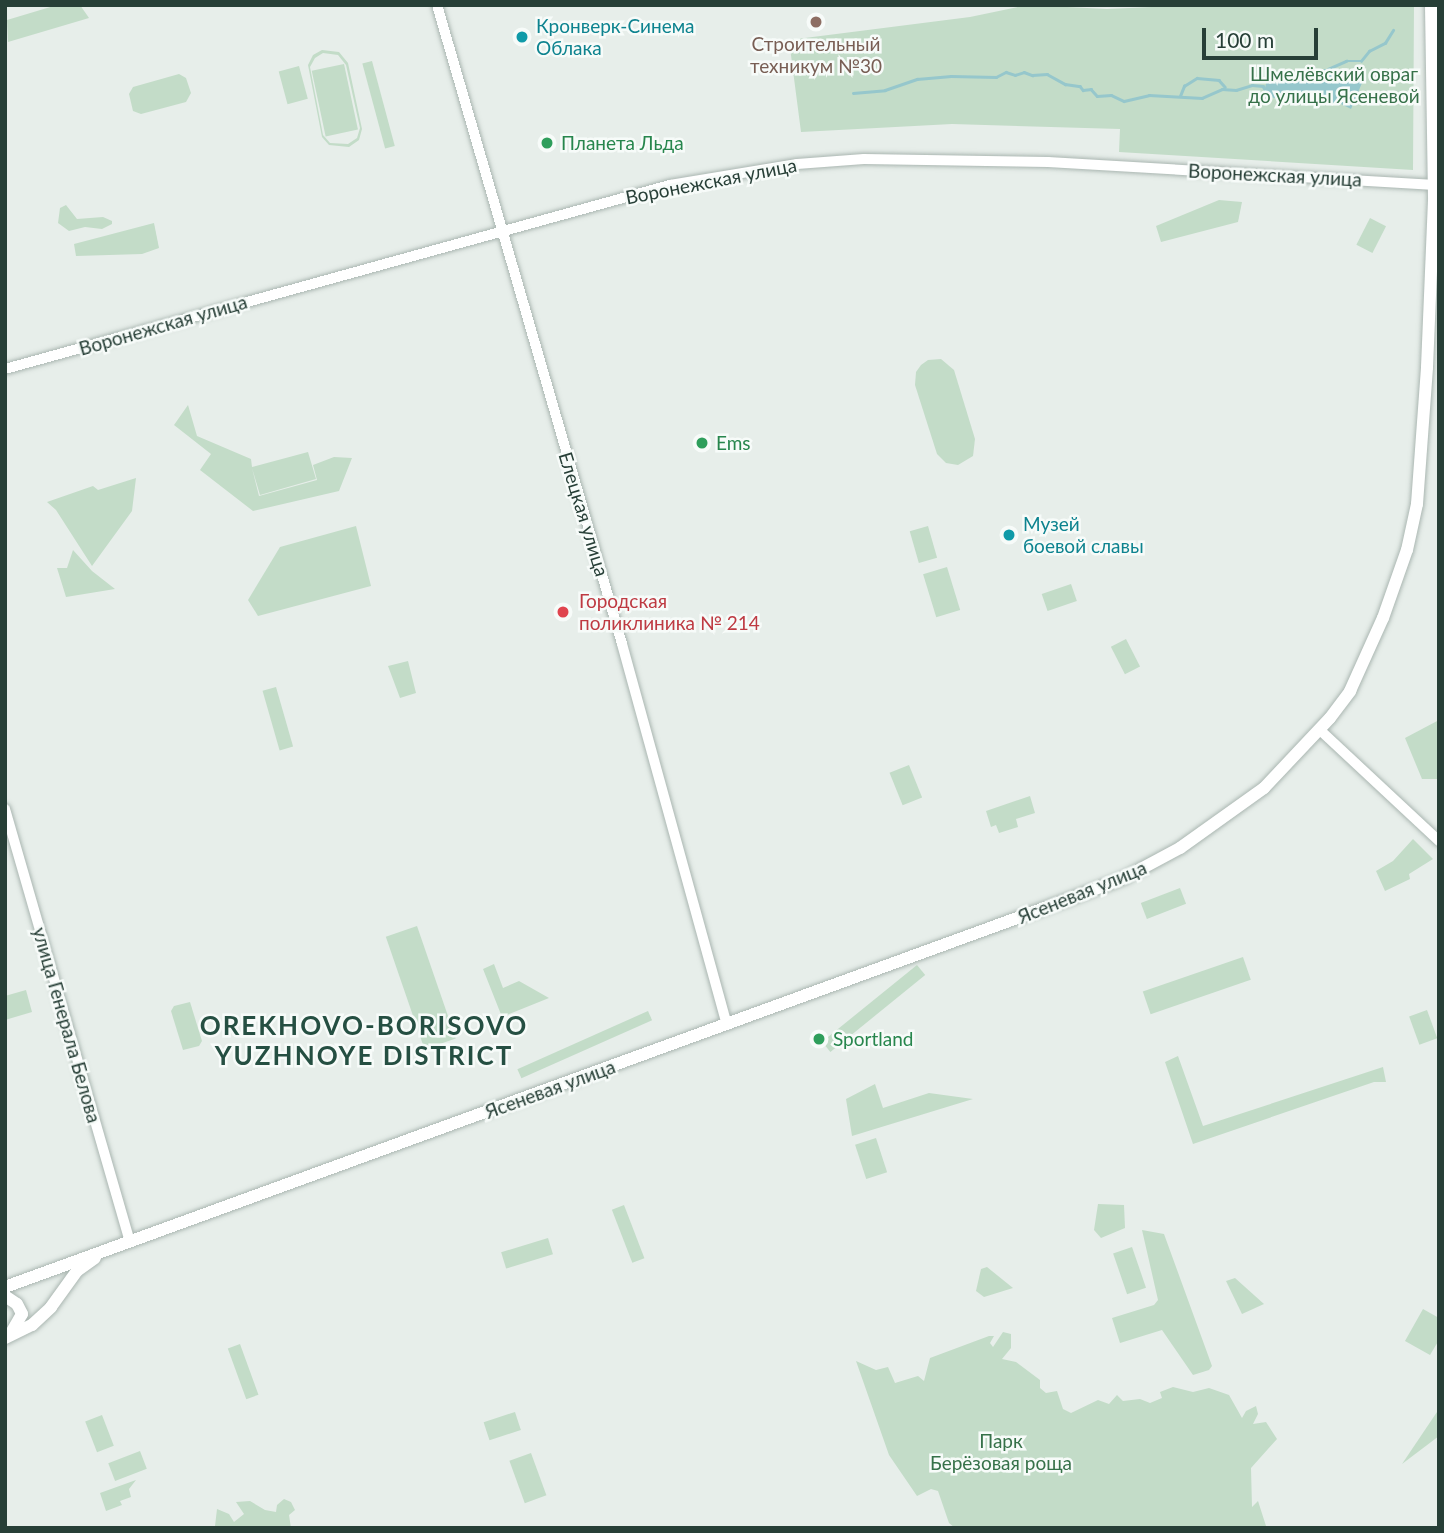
<!DOCTYPE html>
<meta charset="utf-8">
<style>
body{margin:0}
#map{position:relative;width:1444px;height:1533px;overflow:hidden;background:#e7eeea;font-family:Lato,sans-serif}
div>[style]{position:absolute}
.green>*{inset:0;background:#c3dcc8;transform-origin:0 0}
.water>*{inset:0;background:#96c7cc}
.stream>*{height:2.5px;margin:-1.25px;padding:0 1.25px;transform-origin:1.25px;border-radius:1.25px;background:#96c7cc}
.roads{filter:drop-shadow(0 0 2px #aab6b1) drop-shadow(0 0 2px #aab6b1)}
.tertiary>*{height:10px;margin:-5px;padding:0 5px;transform-origin:5px;border-radius:5px;background:#fff}
.secondary>*{height:12px;margin:-6px;padding:0 6px;transform-origin:6px;border-radius:6px;background:#fff}
.dots>*{width:19px;height:19px;translate:-50% -50%;box-sizing:border-box;border:4px solid #f7fbf9;border-radius:50%}
span{translate:-50% -50%;white-space:nowrap;text-align:center;line-height:1.15;-webkit-text-stroke:5px #f7fbf9;paint-order:stroke}
.culture-label{font-size:19px;color:#0d838f}
.left{translate:0 -50%;text-align:left}
.education-label{font-size:19px;color:#785e54}
.park-label{font-size:19px;color:#367149}
.leisure-label{font-size:19px;color:#27864d}
.street-label{font-size:19px;color:#273f37}
.health-label{font-size:19px;color:#be3a42}
.district-label{font-size:26px;color:#254f42;font-weight:700;letter-spacing:2px}
.frame{position:absolute;inset:0;border:7px solid #273f37;pointer-events:none}
.scale{position:absolute;left:1202px;top:28px;width:116px;height:32px;box-sizing:border-box;border:4px solid #273f37;border-top:0;padding-left:9px;font-size:21px;line-height:24px;white-space:nowrap;color:#273f37;-webkit-text-stroke:5px #f7fbf9;paint-order:stroke}
</style>
<div id="map">
<div class="green">
<div style="clip-path:polygon(57px 5px,80px 5px,89px 18px,8px 42px,7px 20px)"></div>
<div style="clip-path:polygon(1027px 5px,1107px 9px,1196px 5px,1414px 5px,1413px 170px,1119px 152px,1120px 129px,952px 124px,801px 132px,789px 40px,970px 17px)"></div>
<div style="clip-path:polygon(evenodd,322px 50px,339px 52px,348px 63px,362px 129px,359px 140px,349px 147px,329px 145px,322px 137px,308px 65px,313px 55px,322px 50px,323px 53px,338px 55px,346px 65px,360px 128px,357px 138px,348px 144px,330px 143px,323px 135px,310px 67px,315px 58px,323px 53px)"></div>
<div style="left:372px;top:61px;width:88px;height:10px;rotate:75deg"></div>
<div style="left:344px;top:64px;width:67px;height:33px;rotate:78deg"></div>
<div style="left:299px;top:66px;width:34px;height:21px;rotate:75deg"></div>
<div style="clip-path:polygon(179px 74px,186px 78px,191px 93px,186px 102px,141px 114px,133px 111px,129px 94px,133px 87px)"></div>
<div style="clip-path:polygon(1219px 200px,1242px 202px,1238px 222px,1161px 242px,1156px 226px)"></div>
<div style="clip-path:polygon(66px 205px,77px 219px,103px 217px,112px 221px,112px 224px,102px 229px,85px 227px,69px 231px,58px 223px,60px 208px)"></div>
<div style="left:1370px;top:218px;width:18px;height:30px;rotate:27deg"></div>
<div style="clip-path:polygon(154px 223px,159px 248px,142px 254px,76px 256px,74px 244px)"></div>
<div style="clip-path:polygon(941px 359px,954px 370px,975px 439px,973px 456px,958px 465px,946px 463px,937px 454px,915px 385px,916px 372px,921px 365px,928px 360px)"></div>
<div style="clip-path:polygon(188px 405px,197px 436px,251px 459px,252px 467px,308px 452px,316px 479px,260px 495px,252px 468px,259px 496px,317px 480px,313px 465px,334px 457px,352px 458px,339px 491px,253px 511px,200px 470px,211px 454px,174px 425px)"></div>
<div style="clip-path:polygon(136px 478px,132px 511px,92px 566px,56px 510px,47px 502px,93px 486px,98px 490px)"></div>
<div style="clip-path:polygon(356px 526px,371px 586px,258px 616px,248px 600px,280px 547px)"></div>
<div style="left:928px;top:526px;width:33px;height:19px;rotate:74deg"></div>
<div style="clip-path:polygon(73px 550px,92px 571px,115px 589px,66px 597px,57px 568px,67px 568px)"></div>
<div style="left:947px;top:567px;width:45px;height:25px;rotate:73deg"></div>
<div style="left:1071px;top:584px;width:18px;height:31px;rotate:71deg"></div>
<div style="left:1126px;top:639px;width:31px;height:17px;rotate:63deg"></div>
<div style="clip-path:polygon(408px 661px,416px 693px,400px 698px,388px 666px)"></div>
<div style="left:276px;top:687px;width:62px;height:14px;rotate:74deg"></div>
<div style="clip-path:polygon(1439px 720px,1439px 779px,1422px 779px,1405px 738px)"></div>
<div style="left:909px;top:765px;width:35px;height:21px;rotate:68deg"></div>
<div style="clip-path:polygon(1030px 796px,1035px 813px,1016px 819px,1018px 827px,999px 833px,996px 825px,991px 827px,986px 811px)"></div>
<div style="clip-path:polygon(1413px 839px,1433px 859px,1409px 874px,1410px 879px,1385px 891px,1376px 871px,1393px 861px)"></div>
<div style="left:1180px;top:888px;width:17px;height:42px;rotate:69deg"></div>
<div style="left:417px;top:926px;width:119px;height:33px;rotate:71deg"></div>
<div style="left:1243px;top:957px;width:24px;height:106px;rotate:71deg"></div>
<div style="clip-path:polygon(494px 964px,503px 988px,519px 981px,549px 998px,502px 1017px,483px 969px)"></div>
<div style="left:917px;top:965px;width:13px;height:122px;rotate:51deg"></div>
<div style="clip-path:polygon(26px 990px,32px 1012px,5px 1020px,5px 996px)"></div>
<div style="clip-path:polygon(190px 1002px,202px 1041px,199px 1046px,183px 1050px,171px 1011px,174px 1006px)"></div>
<div style="left:1427px;top:1010px;width:30px;height:19px;rotate:70deg"></div>
<div style="left:648px;top:1011px;width:10px;height:143px;rotate:66deg"></div>
<div style="clip-path:polygon(1178px 1056px,1203px 1126px,1383px 1067px,1386px 1082px,1374px 1082px,1193px 1144px,1165px 1062px)"></div>
<div style="clip-path:polygon(875px 1084px,883px 1108px,929px 1093px,973px 1099px,852px 1136px,846px 1099px)"></div>
<div style="left:876px;top:1138px;width:36px;height:22px;rotate:72deg"></div>
<div style="clip-path:polygon(1098px 1204px,1124px 1205px,1125px 1228px,1101px 1238px,1094px 1230px)"></div>
<div style="left:624px;top:1205px;width:57px;height:13px;rotate:69deg"></div>
<div style="clip-path:polygon(1142px 1230px,1164px 1234px,1212px 1366px,1209px 1370px,1193px 1375px,1162px 1330px,1120px 1343px,1112px 1318px,1154px 1305px,1158px 1300px)"></div>
<div style="left:548px;top:1238px;width:17px;height:49px;rotate:73deg"></div>
<div style="left:1132px;top:1247px;width:43px;height:20px;rotate:71deg"></div>
<div style="clip-path:polygon(987px 1267px,1013px 1288px,984px 1297px,976px 1291px,981px 1269px)"></div>
<div style="clip-path:polygon(1235px 1278px,1264px 1304px,1242px 1314px,1226px 1281px)"></div>
<div style="clip-path:polygon(1423px 1309px,1439px 1318px,1439px 1340px,1430px 1355px,1405px 1341px)"></div>
<div style="clip-path:polygon(1003px 1332px,1011px 1334px,1011px 1348px,1002px 1359px,1016px 1362px,1040px 1380px,1040px 1388px,1046px 1393px,1057px 1391px,1063px 1409px,1071px 1413px,1098px 1400px,1109px 1404px,1117px 1395px,1123px 1401px,1140px 1399px,1150px 1403px,1162px 1398px,1160px 1392px,1173px 1387px,1193px 1392px,1209px 1388px,1229px 1395px,1242px 1418px,1246px 1411px,1256px 1406px,1258px 1414px,1253px 1424px,1266px 1422px,1277px 1439px,1251px 1468px,1252px 1507px,1258px 1501px,1266px 1526px,955px 1528px,949px 1523px,938px 1491px,931px 1489px,917px 1496px,889px 1455px,856px 1361px,876px 1370px,888px 1367px,895px 1383px,918px 1376px,924px 1381px,930px 1358px,989px 1336px,994px 1336px,990px 1343px,993px 1347px)"></div>
<div style="left:240px;top:1344px;width:54px;height:13px;rotate:70deg"></div>
<div style="clip-path:polygon(1439px 1409px,1439px 1436px,1402px 1464px)"></div>
<div style="left:515px;top:1412px;width:19px;height:33px;rotate:72deg"></div>
<div style="left:102px;top:1415px;width:33px;height:18px;rotate:69deg"></div>
<div style="left:140px;top:1451px;width:19px;height:34px;rotate:69deg"></div>
<div style="left:531px;top:1453px;width:45px;height:23px;rotate:70deg"></div>
<div style="clip-path:polygon(136px 1480px,129px 1489px,131px 1497px,120px 1501px,122px 1505px,106px 1511px,100px 1493px)"></div>
<div style="clip-path:polygon(284px 1499px,291px 1502px,295px 1510px,289px 1515px,291px 1528px,215px 1526px,217px 1509px,229px 1514px,234px 1522px,244px 1514px,236px 1502px,250px 1501px,265px 1510px,276px 1512px,277px 1505px)"></div>
</div>
<div class="water">
<div style="clip-path:polygon(1325px 69px,1351px 71px,1360px 77px,1362px 83px,1351px 109px,1341px 104px,1281px 100px,1271px 97px,1265px 88px,1267px 80px,1276px 74px,1298px 75px)"></div>
</div>
<div class="stream">
<div style="left:1328px;top:69px;width:20px;rotate:-24deg"></div>
<div style="left:1346px;top:61px;width:15px"></div>
<div style="left:1361px;top:61px;width:13px;rotate:-51deg"></div>
<div style="left:1369px;top:51px;width:18px;rotate:-27deg"></div>
<div style="left:1385px;top:43px;width:15px;rotate:-58deg"></div>
<div style="left:853px;top:93px;width:32px;rotate:-5deg"></div>
<div style="left:885px;top:90px;width:34px;rotate:-19deg"></div>
<div style="left:917px;top:79px;width:34px;rotate:-5deg"></div>
<div style="left:951px;top:76px;width:45px;rotate:1.3deg"></div>
<div style="left:996px;top:77px;width:11px;rotate:-27deg"></div>
<div style="left:1006px;top:72px;width:9px;rotate:18deg"></div>
<div style="left:1015px;top:75px;width:9px;rotate:-18deg"></div>
<div style="left:1024px;top:72px;width:9px;rotate:21deg"></div>
<div style="left:1032px;top:75px;width:15px;rotate:-4deg"></div>
<div style="left:1047px;top:74px;width:21px;rotate:29deg"></div>
<div style="left:1065px;top:84px;width:15px;rotate:8deg"></div>
<div style="left:1080px;top:86px;width:5px;rotate:53deg"></div>
<div style="left:1083px;top:90px;width:8px;rotate:-7deg"></div>
<div style="left:1091px;top:89px;width:9px;rotate:49deg"></div>
<div style="left:1097px;top:96px;width:14px;rotate:-4deg"></div>
<div style="left:1111px;top:95px;width:14px;rotate:25deg"></div>
<div style="left:1124px;top:101px;width:26px;rotate:-13deg"></div>
<div style="left:1149px;top:95px;width:53px;rotate:3.2deg"></div>
<div style="left:1202px;top:98px;width:22px;rotate:-24deg"></div>
<div style="left:1222px;top:89px;width:14px;rotate:4deg"></div>
<div style="left:1236px;top:90px;width:17px;rotate:-17deg"></div>
<div style="left:1252px;top:85px;width:11px;rotate:5deg"></div>
<div style="left:1263px;top:86px;width:6px;rotate:59deg"></div>
<div style="left:1180px;top:96px;width:11px;rotate:-68deg"></div>
<div style="left:1184px;top:86px;width:15px;rotate:-32deg"></div>
<div style="left:1197px;top:78px;width:22px;rotate:5deg"></div>
<div style="left:1219px;top:80px;width:9px;rotate:49deg"></div>
</div>
<div class="roads">
<div class="tertiary">
<div style="left:437px;top:5px;width:665px;rotate:73.85deg"></div>
<div style="left:622px;top:644px;width:395px;rotate:74.6deg"></div>
<div style="left:5px;top:369px;width:690px;rotate:-15.47deg"></div>
<div style="left:670px;top:185px;width:129px;rotate:-9.4deg"></div>
<div style="left:797px;top:164px;width:67px;rotate:-4.3deg"></div>
<div style="left:864px;top:159px;width:184px;rotate:0.9deg"></div>
<div style="left:1048px;top:162px;width:392px;rotate:3.4deg"></div>
<div style="left:1320px;top:730px;width:163px;rotate:43deg"></div>
<div style="left:5px;top:809px;width:450px;rotate:73.9deg"></div>
</div>
<div class="secondary">
<div style="left:5px;top:1287px;width:1136px;rotate:-20.03deg"></div>
<div style="left:1072px;top:898px;width:56px;rotate:-21deg"></div>
<div style="left:1124px;top:878px;width:64px;rotate:-28.2deg"></div>
<div style="left:1180px;top:848px;width:103px;rotate:-35.5deg"></div>
<div style="left:1264px;top:788px;width:96px;rotate:-46.7deg"></div>
<div style="left:1330px;top:718px;width:34px;rotate:-53deg"></div>
<div style="left:1350px;top:691px;width:80px;rotate:-65.7deg"></div>
<div style="left:1383px;top:618px;width:72px;rotate:-70.6deg"></div>
<div style="left:1407px;top:550px;width:47px;rotate:-77.7deg"></div>
<div style="left:1417px;top:504px;width:137px;rotate:-85.8deg"></div>
<div style="left:1427px;top:367px;width:170px;rotate:-87.6deg"></div>
<div style="left:1434px;top:197px;width:192px;rotate:-90.9deg"></div>
<div style="left:5px;top:1296px;width:14px;rotate:34deg"></div>
<div style="left:17px;top:1304px;width:11px;rotate:63deg"></div>
<div style="left:22px;top:1314px;width:22px;rotate:120deg"></div>
<div style="left:5px;top:1338px;width:30px;rotate:-26deg"></div>
<div style="left:32px;top:1325px;width:26px;rotate:-43deg"></div>
<div style="left:51px;top:1307px;width:44px;rotate:-54.2deg"></div>
<div style="left:77px;top:1271px;width:22px;rotate:-36deg"></div>
</div>
</div>
<div class="dots">
<div style="left:816px;top:22px;background:#8d6e63"></div>
<div style="left:522px;top:37px;background:#0f9aa8"></div>
<div style="left:547px;top:143px;background:#2e9e5b"></div>
<div style="left:702px;top:443px;background:#2e9e5b"></div>
<div style="left:1009px;top:535px;background:#0f9aa8"></div>
<div style="left:563px;top:612px;background:#e0444e"></div>
<div style="left:819px;top:1039px;background:#2e9e5b"></div>
</div>
<div class="culture-label">
<span class="left" style="left:536px;top:37px">Кронверк-Синема<br>Облака</span>
<span class="left" style="left:1023px;top:535px">Музей<br>боевой славы</span>
</div>
<div class="education-label">
<span style="left:816px;top:55px">Строительный<br>техникум №30</span>
</div>
<div class="park-label">
<span style="left:1334px;top:85px">Шмелёвский овраг<br>до улицы Ясеневой</span>
<span style="left:1001px;top:1452px">Парк<br>Берёзовая роща</span>
</div>
<div class="leisure-label">
<span class="left" style="left:561px;top:143px">Планета Льда</span>
<span class="left" style="left:716px;top:443px">Ems</span>
<span class="left" style="left:833px;top:1039px">Sportland</span>
</div>
<div class="street-label">
<span style="left:1275px;top:175px;rotate:3deg">Воронежская улица</span>
<span style="left:711px;top:181px;rotate:-11deg">Воронежская улица</span>
<span style="left:163px;top:325px;rotate:-16deg">Воронежская улица</span>
<span style="left:584px;top:514px;rotate:73deg">Елецкая улица</span>
<span style="left:1082px;top:892px;rotate:-22deg">Ясеневая улица</span>
<span style="left:67px;top:1025px;rotate:74deg">улица Генерала Белова</span>
<span style="left:550px;top:1089px;rotate:-20deg">Ясеневая улица</span>
</div>
<div class="health-label">
<span class="left" style="left:579px;top:612px">Городская<br>поликлиника № 214</span>
</div>
<div class="district-label">
<span style="left:364px;top:1041px">OREKHOVO-BORISOVO<br>YUZHNOYE DISTRICT</span>
</div>
<div class="frame"></div>
<div class="scale">100 m</div>
</div>
